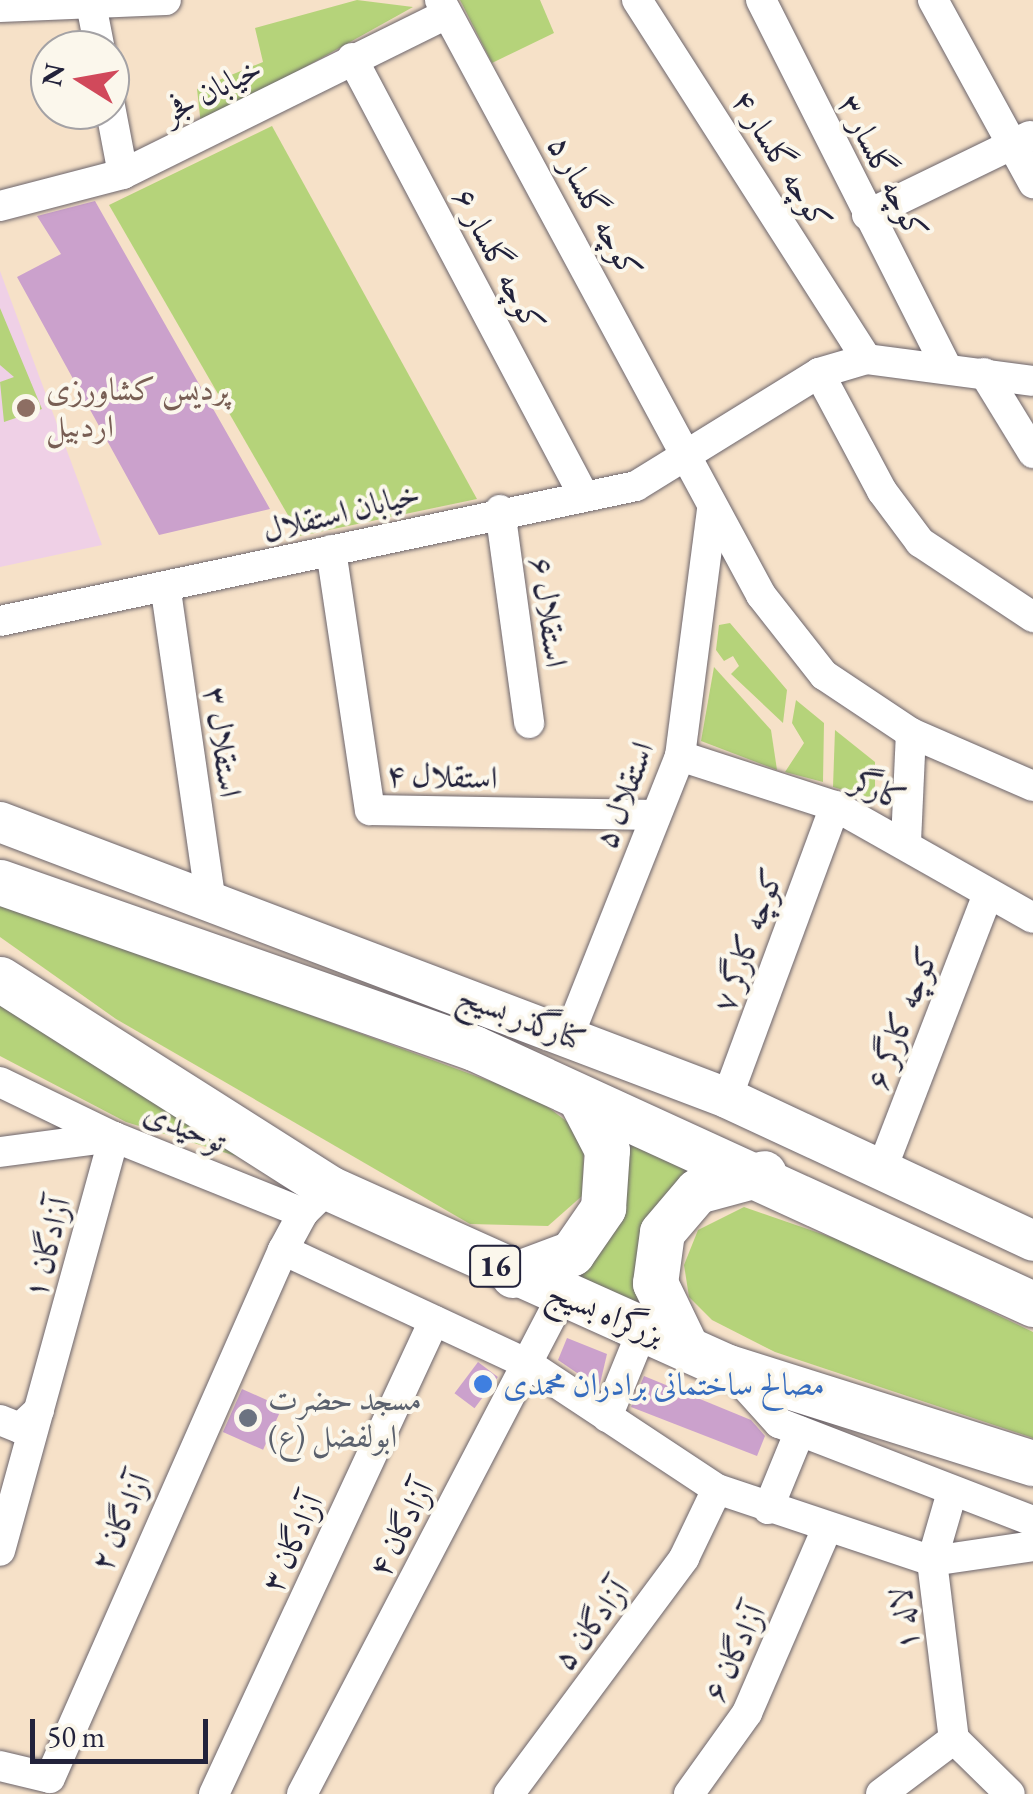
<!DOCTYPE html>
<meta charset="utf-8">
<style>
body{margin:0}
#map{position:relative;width:1033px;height:1794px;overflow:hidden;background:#f6e1c8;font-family:"EB Garamond",Amiri,serif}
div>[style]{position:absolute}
.built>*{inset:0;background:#efd0e6}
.green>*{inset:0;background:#b5d37a}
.building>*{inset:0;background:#cba1cc;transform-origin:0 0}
.roads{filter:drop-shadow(0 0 2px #6c656c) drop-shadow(0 0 2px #6c656c)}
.minor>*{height:30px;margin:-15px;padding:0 15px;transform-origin:15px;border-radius:15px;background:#fff}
.major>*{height:40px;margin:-20px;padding:0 20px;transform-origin:20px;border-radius:20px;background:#fff}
.highway>*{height:45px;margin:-22.5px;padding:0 22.5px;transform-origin:22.5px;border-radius:22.5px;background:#fff}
.dots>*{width:28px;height:28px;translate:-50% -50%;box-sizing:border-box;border:5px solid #fbf7ec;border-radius:50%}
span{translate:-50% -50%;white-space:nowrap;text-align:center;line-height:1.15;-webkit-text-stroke:8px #fbf7ec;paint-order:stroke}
.shield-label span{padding:2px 8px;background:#fbf7ec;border:2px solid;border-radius:8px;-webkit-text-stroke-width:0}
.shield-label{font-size:30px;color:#22223b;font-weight:700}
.street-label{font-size:32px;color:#22223b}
.education-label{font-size:32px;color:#785e54}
.left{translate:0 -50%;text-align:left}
.shop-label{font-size:32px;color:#366cbe}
.worship-label{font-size:32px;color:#5b616d}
.north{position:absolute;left:30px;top:30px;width:100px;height:100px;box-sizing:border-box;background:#fbf7ec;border:2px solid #a4a2a5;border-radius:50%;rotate:281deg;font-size:28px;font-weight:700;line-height:40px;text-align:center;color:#22223b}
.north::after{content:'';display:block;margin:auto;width:35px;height:45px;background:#d1495b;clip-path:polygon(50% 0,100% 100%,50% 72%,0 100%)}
.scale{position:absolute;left:30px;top:1719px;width:178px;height:45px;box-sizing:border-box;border:5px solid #22223b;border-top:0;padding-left:12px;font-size:30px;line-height:35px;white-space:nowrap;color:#22223b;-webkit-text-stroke:8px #fbf7ec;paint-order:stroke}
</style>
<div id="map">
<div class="built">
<div style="clip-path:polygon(0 271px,102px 545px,0 567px)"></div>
</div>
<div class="green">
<div style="clip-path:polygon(357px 0,413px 7px,201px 125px,197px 89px,263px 62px,255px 28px)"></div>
<div style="clip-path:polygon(460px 0,540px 0,554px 33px,492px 63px)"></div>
<div style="clip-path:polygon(272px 126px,477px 499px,300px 536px,109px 205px)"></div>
<div style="clip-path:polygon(0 308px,42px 409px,4px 422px,0 382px,14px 377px,0 365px)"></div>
<div style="clip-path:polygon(730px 623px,787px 690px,783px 723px,731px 674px,739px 666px,733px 656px,724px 661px,716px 650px,719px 625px)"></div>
<div style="clip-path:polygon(714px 667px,771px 730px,777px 770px,701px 741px)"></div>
<div style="clip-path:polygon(796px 700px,824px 723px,823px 782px,785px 772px,804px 743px,792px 723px)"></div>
<div style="clip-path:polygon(835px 730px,875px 762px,875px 799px,833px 787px)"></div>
<div style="clip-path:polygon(0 901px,536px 1098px,574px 1127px,584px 1149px,582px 1196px,548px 1226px,470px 1224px,116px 1019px,0 937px)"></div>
<div style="clip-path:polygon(0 998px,275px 1168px,126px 1122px,0 1056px)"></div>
<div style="clip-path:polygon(616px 1132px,707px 1171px,647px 1313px,558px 1274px,603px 1249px,626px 1211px)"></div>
<div style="clip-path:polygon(744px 1207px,848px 1243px,1033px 1332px,1033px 1438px,775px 1352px,712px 1320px,689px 1297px,684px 1265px,698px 1230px)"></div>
</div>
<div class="building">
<div style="clip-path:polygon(95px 201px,270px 509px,159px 535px,17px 277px,61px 254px,37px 216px)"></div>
<div style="clip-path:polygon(567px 1338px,607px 1354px,599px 1388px,558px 1360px)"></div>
<div style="left:478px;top:1362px;width:25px;height:39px;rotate:37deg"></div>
<div style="clip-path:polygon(644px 1376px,751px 1420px,765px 1436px,757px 1456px,631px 1407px)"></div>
<div style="left:242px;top:1389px;width:44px;height:47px;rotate:24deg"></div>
</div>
<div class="roads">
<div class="minor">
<div style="left:440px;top:0;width:676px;rotate:61.65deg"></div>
<div style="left:761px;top:595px;width:102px;rotate:51.8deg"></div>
<div style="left:824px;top:675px;width:105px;rotate:33.7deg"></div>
<div style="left:911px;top:733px;width:133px;rotate:23.5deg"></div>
<div style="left:637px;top:0;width:426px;rotate:57.4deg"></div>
<div style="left:761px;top:0;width:409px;rotate:63.2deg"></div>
<div style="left:933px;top:0;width:209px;rotate:61.3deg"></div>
<div style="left:0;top:7px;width:166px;rotate:-2.4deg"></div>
<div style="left:92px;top:9px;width:42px;rotate:79deg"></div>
<div style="left:352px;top:58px;width:493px;rotate:62.1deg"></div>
<div style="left:110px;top:106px;width:69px;rotate:79.2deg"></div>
<div style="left:0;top:206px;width:127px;rotate:-14.6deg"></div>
<div style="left:123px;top:174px;width:361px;rotate:-26.3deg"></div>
<div style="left:867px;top:215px;width:181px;rotate:-25.9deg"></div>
<div style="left:819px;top:373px;width:134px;rotate:61.9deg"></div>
<div style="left:882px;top:491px;width:64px;rotate:53.3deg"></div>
<div style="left:920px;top:542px;width:136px;rotate:33.6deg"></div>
<div style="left:984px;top:373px;width:94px;rotate:58.5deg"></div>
<div style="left:500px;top:510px;width:215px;rotate:82.2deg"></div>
<div style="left:331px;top:550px;width:263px;rotate:81.5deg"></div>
<div style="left:370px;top:810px;width:284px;rotate:1deg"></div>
<div style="left:166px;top:591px;width:315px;rotate:81.8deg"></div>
<div style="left:0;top:621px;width:650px;rotate:-11.98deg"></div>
<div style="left:636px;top:486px;width:215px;rotate:-31.7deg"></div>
<div style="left:819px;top:373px;width:50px;rotate:-16.3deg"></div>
<div style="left:867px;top:359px;width:167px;rotate:7.5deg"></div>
<div style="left:680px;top:756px;width:163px;rotate:17.9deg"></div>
<div style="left:835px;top:806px;width:227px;rotate:29.5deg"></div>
<div style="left:906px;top:842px;width:109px;rotate:-87.4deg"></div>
<div style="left:569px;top:1035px;width:300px;rotate:-68.3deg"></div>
<div style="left:680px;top:756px;width:249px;rotate:-82.6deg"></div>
<div style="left:0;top:1082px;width:127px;rotate:25.8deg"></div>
<div style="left:114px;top:1137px;width:429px;rotate:105.4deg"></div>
<div style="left:727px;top:1098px;width:311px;rotate:-69.7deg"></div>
<div style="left:0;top:1152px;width:115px;rotate:-7.5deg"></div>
<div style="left:114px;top:1137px;width:204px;rotate:21.9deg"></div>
<div style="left:303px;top:1213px;width:18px;rotate:-45deg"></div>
<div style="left:883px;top:1166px;width:289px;rotate:-68.9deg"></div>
<div style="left:303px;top:1213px;width:42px;rotate:118.4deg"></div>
<div style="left:283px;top:1250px;width:270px;rotate:25deg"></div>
<div style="left:528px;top:1364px;width:227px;rotate:33.5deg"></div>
<div style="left:717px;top:1489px;width:227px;rotate:18.5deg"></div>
<div style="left:932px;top:1561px;width:102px;rotate:-8.4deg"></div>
<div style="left:730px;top:1369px;width:73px;rotate:47.8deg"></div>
<div style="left:779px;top:1423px;width:272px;rotate:21.1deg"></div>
<div style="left:607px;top:1417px;width:95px;rotate:-67.8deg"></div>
<div style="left:0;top:1420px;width:22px;rotate:22deg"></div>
<div style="left:20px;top:1428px;width:26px;rotate:-43deg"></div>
<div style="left:952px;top:1492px;width:72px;rotate:106.2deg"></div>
<div style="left:932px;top:1561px;width:179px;rotate:83deg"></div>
<div style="left:768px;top:1509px;width:84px;rotate:-67.7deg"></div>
<div style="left:954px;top:1739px;width:78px;rotate:44.5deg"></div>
<div style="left:0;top:1766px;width:51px;rotate:13.5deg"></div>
<div style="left:50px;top:1778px;width:577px;rotate:-66.19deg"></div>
<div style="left:214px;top:1794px;width:522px;rotate:-65.06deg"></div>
<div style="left:302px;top:1794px;width:562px;rotate:-62.43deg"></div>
<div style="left:509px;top:1794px;width:294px;rotate:-53.4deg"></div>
<div style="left:684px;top:1558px;width:76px;rotate:-64.4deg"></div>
<div style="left:689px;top:1794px;width:100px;rotate:-54.4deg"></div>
<div style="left:747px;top:1713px;width:196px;rotate:-66.6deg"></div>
<div style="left:881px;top:1794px;width:91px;rotate:-37deg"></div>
</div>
<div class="major">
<div style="left:0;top:822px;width:778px;rotate:20.79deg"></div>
<div style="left:727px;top:1098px;width:338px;rotate:25deg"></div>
</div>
<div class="highway">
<div style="left:0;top:882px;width:502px;rotate:19.3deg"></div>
<div style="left:474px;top:1048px;width:615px;rotate:24.61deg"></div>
<div style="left:0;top:979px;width:390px;rotate:32.4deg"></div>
<div style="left:329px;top:1188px;width:437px;rotate:24.2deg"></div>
<div style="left:728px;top:1367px;width:320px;rotate:17.5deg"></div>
<div style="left:513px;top:1275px;width:63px;rotate:-20.4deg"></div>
<div style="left:572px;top:1253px;width:55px;rotate:-55.4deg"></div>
<div style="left:603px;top:1208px;width:58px;rotate:-86.1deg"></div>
<div style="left:607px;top:1150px;width:59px;rotate:-117.4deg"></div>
<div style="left:685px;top:1345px;width:69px;rotate:-115.8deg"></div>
<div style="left:655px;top:1283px;width:51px;rotate:-82.2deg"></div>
<div style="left:662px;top:1232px;width:54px;rotate:-49.5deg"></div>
<div style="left:697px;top:1191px;width:69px;rotate:-15deg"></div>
</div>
</div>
<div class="dots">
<div style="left:26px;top:408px;background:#8d6e63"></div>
<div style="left:483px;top:1384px;background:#3f7fe0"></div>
<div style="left:248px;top:1418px;background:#6b7280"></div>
</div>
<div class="shield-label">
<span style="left:495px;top:1266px">16</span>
</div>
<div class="street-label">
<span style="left:212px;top:90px;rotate:-27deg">خیابان فجر</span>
<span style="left:782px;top:160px;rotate:58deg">کوچه گلسار ۴</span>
<span style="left:883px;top:167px;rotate:63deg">کوچه گلسار ۳</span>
<span style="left:595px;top:207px;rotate:61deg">کوچه گلسار ۵</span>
<span style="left:499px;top:260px;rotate:62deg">کوچه گلسار ۶</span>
<span style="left:341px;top:512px;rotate:-14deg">خیابان استقلال</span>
<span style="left:549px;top:612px;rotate:82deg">استقلال ۶</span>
<span style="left:223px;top:742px;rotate:82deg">استقلال ۳</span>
<span style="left:442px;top:776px;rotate:2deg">استقلال ۴</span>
<span style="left:879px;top:790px;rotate:26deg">کارگر</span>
<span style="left:624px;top:795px;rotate:-69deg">استقلال ۵</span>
<span style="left:748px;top:940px;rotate:-70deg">کوچه کارگر ۷</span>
<span style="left:522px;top:1018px;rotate:21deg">کنارگذر بسیج</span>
<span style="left:902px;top:1018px;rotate:-69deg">کوچه کارگر ۶</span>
<span style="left:185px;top:1127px;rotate:22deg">توحیدی</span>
<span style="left:47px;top:1248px;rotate:-75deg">آزادگان ۱</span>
<span style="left:606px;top:1313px;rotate:22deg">بزرگراه بسیج</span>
<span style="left:120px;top:1522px;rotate:-66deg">آزادگان ۲</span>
<span style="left:401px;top:1529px;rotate:-62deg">آزادگان ۴</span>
<span style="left:292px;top:1543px;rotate:-65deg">آزادگان ۳</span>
<span style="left:904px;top:1619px;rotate:-97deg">لاله ۱</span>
<span style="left:591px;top:1625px;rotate:-53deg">آزادگان ۵</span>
<span style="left:734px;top:1653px;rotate:-64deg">آزادگان ۶</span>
</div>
<div class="education-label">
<span class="left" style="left:46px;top:408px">پردیس کشاورزی<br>اردبیل</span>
</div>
<div class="shop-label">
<span class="left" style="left:503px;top:1384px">مصالح ساختمانی برادران محمدی</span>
</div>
<div class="worship-label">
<span class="left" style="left:268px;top:1418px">مسجد حضرت<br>ابولفضل (ع)</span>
</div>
<div class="north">N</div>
<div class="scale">50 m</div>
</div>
